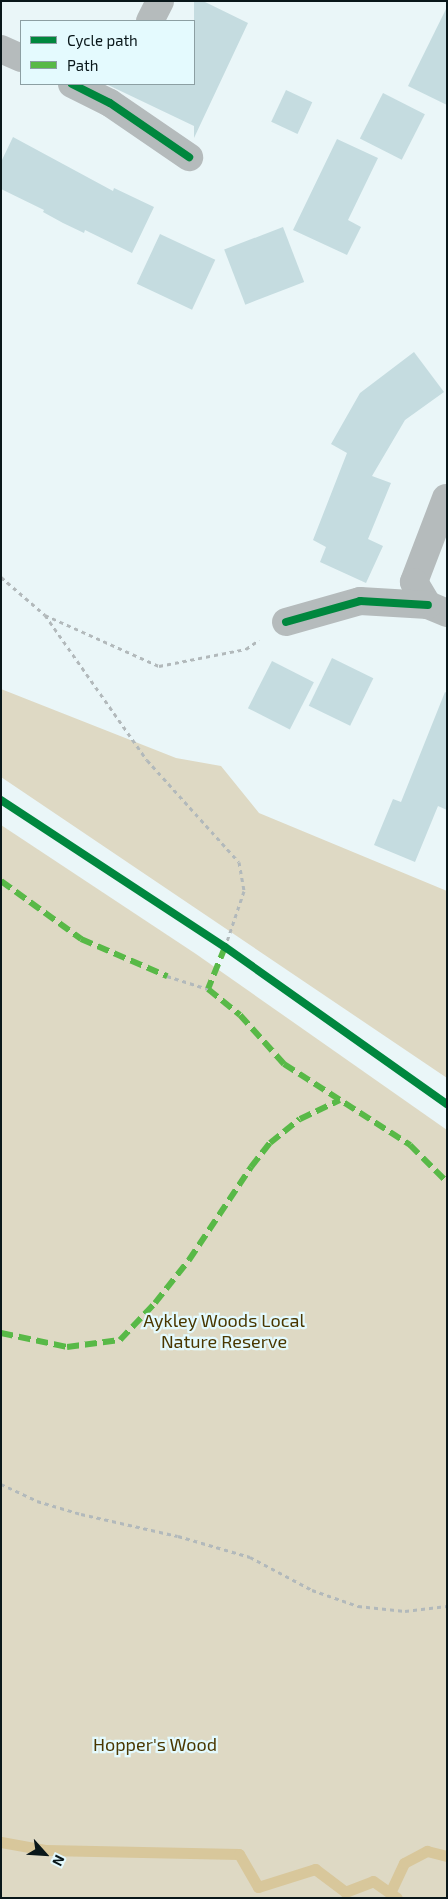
<!DOCTYPE html>
<style>
body{margin:0}
#map{position:relative;width:448px;height:1899px;overflow:hidden;background:#eaf6f8;font-family:"Exo 2",sans-serif}
div>[style]{position:absolute}
.green>*{inset:0;background:#ded9c4}
.stream>*{height:11px;margin:-5.5px;padding:0 5.5px;transform-origin:5.5px;border-radius:5.5px;background:#d8c79b}
.building>*{inset:0;background:#c5dce0;transform-origin:0 0}
.path>*{height:3px;margin-top:-1.5px;transform-origin:0;background:repeating-linear-gradient(90deg,#b2b9bb 0 4px,transparent 0 8px)}
.street>*{height:28px;margin:-14px;padding:0 14px;transform-origin:14px;border-radius:14px;background:#b5bbbc}
.quiet>*{height:6px;margin-top:-3px;transform-origin:0;background:repeating-linear-gradient(90deg,#58b947 0 12px,transparent 0 18px)}
.cycleway>*{height:8px;margin:-4px;padding:0 4px;transform-origin:4px;border-radius:4px;background:#00873e}
span{translate:-50% -50%;white-space:nowrap;text-align:center;line-height:1.15;-webkit-text-stroke:4.5px #e4fafe;paint-order:stroke}
.park-label{font-size:18px;color:#4a3700}
.frame{position:absolute;inset:0;border:2px solid #09171a;pointer-events:none}
.legend{position:absolute;left:20px;top:20px;width:175px;height:65px;box-sizing:border-box;background:#e4fafe;border:1px solid #8c9fa3;margin:0;padding:6px 9px;list-style:none;font-size:15px;color:#09171a}
.legend li{display:flex;align-items:center;gap:10px;height:25px}
.legend b{width:25px;border:1px solid #8c9fa3}
.north{position:absolute;left:20px;top:1829px;width:50px;height:50px;-webkit-text-stroke:4px #e4fafe;paint-order:stroke;rotate:116deg;font-size:14px;font-weight:700;line-height:20px;text-align:center;color:#09171a}
.north::after{content:'';display:block;margin:auto;width:18px;height:22px;background:#09171a;clip-path:polygon(50% 0,100% 100%,50% 72%,0 100%)}
</style>
<div id="map">
<div class="green">
<div style="clip-path:polygon(1px 689px,176px 758px,221px 766px,259px 813px,447px 891px,447px 1078px,1px 777px)"></div>
<div style="clip-path:polygon(1px 825px,196px 954px,447px 1130px,447px 1898px,1px 1898px)"></div>
</div>
<div class="stream">
<div style="left:1px;top:1842px;width:46px;rotate:10.1deg"></div>
<div style="left:46px;top:1850px;width:193px;rotate:1.2deg"></div>
<div style="left:239px;top:1854px;width:38px;rotate:60deg"></div>
<div style="left:258px;top:1887px;width:60px;rotate:-17.5deg"></div>
<div style="left:315px;top:1869px;width:38px;rotate:37deg"></div>
<div style="left:345px;top:1892px;width:30px;rotate:-21deg"></div>
<div style="left:373px;top:1881px;width:29px;rotate:35deg"></div>
<div style="left:390px;top:1893px;width:33px;rotate:-65deg"></div>
<div style="left:404px;top:1863px;width:26px;rotate:-28deg"></div>
<div style="left:427px;top:1851px;width:21px;rotate:14deg"></div>
</div>
<div class="building">
<div style="clip-path:polygon(194px 1px,203px 1px,248px 23px,194px 138px,194px 126px,106px 84px,194px 84px)"></div>
<div style="clip-path:polygon(447px 7px,447px 105px,408px 86px)"></div>
<div style="left:286px;top:90px;width:29px;height:35px;rotate:25deg"></div>
<div style="left:383px;top:93px;width:47px;height:51px;rotate:27deg"></div>
<div style="clip-path:polygon(13px 137px,113px 191px,114px 188px,154px 207px,132px 253px,85px 230px,84px 233px,63px 223px,43px 212px,44px 210px,1px 189px,1px 162px)"></div>
<div style="clip-path:polygon(337px 139px,378px 158px,348px 220px,361px 227px,347px 255px,293px 230px)"></div>
<div style="left:283px;top:227px;width:59px;height:63px;rotate:69deg"></div>
<div style="left:160px;top:234px;width:61px;height:55px;rotate:25deg"></div>
<div style="clip-path:polygon(414px 352px,444px 392px,405px 420px,372px 476px,391px 483px,368px 539px,383px 546px,366px 583px,320px 562px,326px 547px,313px 540px,347px 453px,331px 444px,360px 393px)"></div>
<div style="left:332px;top:658px;width:46px;height:53px;rotate:26deg"></div>
<div style="left:272px;top:661px;width:47px;height:53px;rotate:27deg"></div>
<div style="clip-path:polygon(445px 692px,447px 693px,447px 810px,438px 806px,415px 862px,374px 845px,393px 799px,401px 802px)"></div>
</div>
<div class="path">
<div style="left:1px;top:577px;width:58px;rotate:40.8deg"></div>
<div style="left:45px;top:615px;width:125px;rotate:24.1deg"></div>
<div style="left:159px;top:666px;width:89px;rotate:-11.1deg"></div>
<div style="left:246px;top:649px;width:16px;rotate:-35deg"></div>
<div style="left:45px;top:615px;width:177px;rotate:54.9deg"></div>
<div style="left:147px;top:760px;width:137px;rotate:48deg"></div>
<div style="left:239px;top:862px;width:29px;rotate:80deg"></div>
<div style="left:244px;top:891px;width:59px;rotate:108.7deg"></div>
<div style="left:167px;top:976px;width:43px;rotate:17.6deg"></div>
<div style="left:1px;top:1484px;width:40px;rotate:25deg"></div>
<div style="left:37px;top:1501px;width:46px;rotate:16.5deg"></div>
<div style="left:81px;top:1514px;width:99px;rotate:12.8deg"></div>
<div style="left:178px;top:1536px;width:75px;rotate:16.3deg"></div>
<div style="left:250px;top:1557px;width:70px;rotate:28deg"></div>
<div style="left:312px;top:1590px;width:49px;rotate:19.2deg"></div>
<div style="left:358px;top:1606px;width:47px;rotate:6.1deg"></div>
<div style="left:405px;top:1611px;width:42px;rotate:-6.8deg"></div>
</div>
<div class="street">
<div style="left:150px;top:21px;width:22px;rotate:-63deg"></div>
<div style="left:1px;top:49px;width:22px;rotate:24deg"></div>
<div style="left:72px;top:84px;width:42px;rotate:26.6deg"></div>
<div style="left:110px;top:103px;width:96px;rotate:34.4deg"></div>
<div style="left:446px;top:498px;width:90px;rotate:110.9deg"></div>
<div style="left:414px;top:582px;width:27px;rotate:59deg"></div>
<div style="left:428px;top:605px;width:21px;rotate:23deg"></div>
<div style="left:286px;top:622px;width:77px;rotate:-15.8deg"></div>
<div style="left:360px;top:601px;width:68px;rotate:3.4deg"></div>
</div>
<div class="quiet">
<div style="left:1px;top:881px;width:99px;rotate:35.9deg"></div>
<div style="left:81px;top:939px;width:94px;rotate:23.3deg"></div>
<div style="left:225px;top:947px;width:45px;rotate:112deg"></div>
<div style="left:208px;top:989px;width:41px;rotate:39.1deg"></div>
<div style="left:240px;top:1015px;width:66px;rotate:48.1deg"></div>
<div style="left:284px;top:1064px;width:150px;rotate:32.7deg"></div>
<div style="left:410px;top:1145px;width:52px;rotate:45deg"></div>
<div style="left:1px;top:1333px;width:67px;rotate:12deg"></div>
<div style="left:67px;top:1347px;width:53px;rotate:-7.5deg"></div>
<div style="left:120px;top:1340px;width:51px;rotate:-46.6deg"></div>
<div style="left:155px;top:1303px;width:55px;rotate:-51.7deg"></div>
<div style="left:189px;top:1260px;width:112px;rotate:-56.3deg"></div>
<div style="left:251px;top:1167px;width:31px;rotate:-52deg"></div>
<div style="left:270px;top:1143px;width:38px;rotate:-39deg"></div>
<div style="left:300px;top:1119px;width:44px;rotate:-25.4deg"></div>
</div>
<div class="cycleway">
<div style="left:72px;top:84px;width:42px;rotate:26.6deg"></div>
<div style="left:110px;top:103px;width:96px;rotate:34.4deg"></div>
<div style="left:286px;top:622px;width:77px;rotate:-15.8deg"></div>
<div style="left:360px;top:601px;width:68px;rotate:3.4deg"></div>
<div style="left:1px;top:800px;width:268px;rotate:33.3deg"></div>
<div style="left:225px;top:947px;width:272px;rotate:35.3deg"></div>
</div>
<div class="park-label">
<span style="left:224px;top:1331px">Aykley Woods Local<br>Nature Reserve</span>
<span style="left:155px;top:1744px">Hopper's Wood</span>
</div>
<div class="frame"></div>
<ul class="legend">
<li><b style="height:6px;background:#00873e"></b>Cycle path</li>
<li><b style="height:6px;background:#58b947"></b>Path</li>
</ul>
<div class="north">N</div>
</div>
